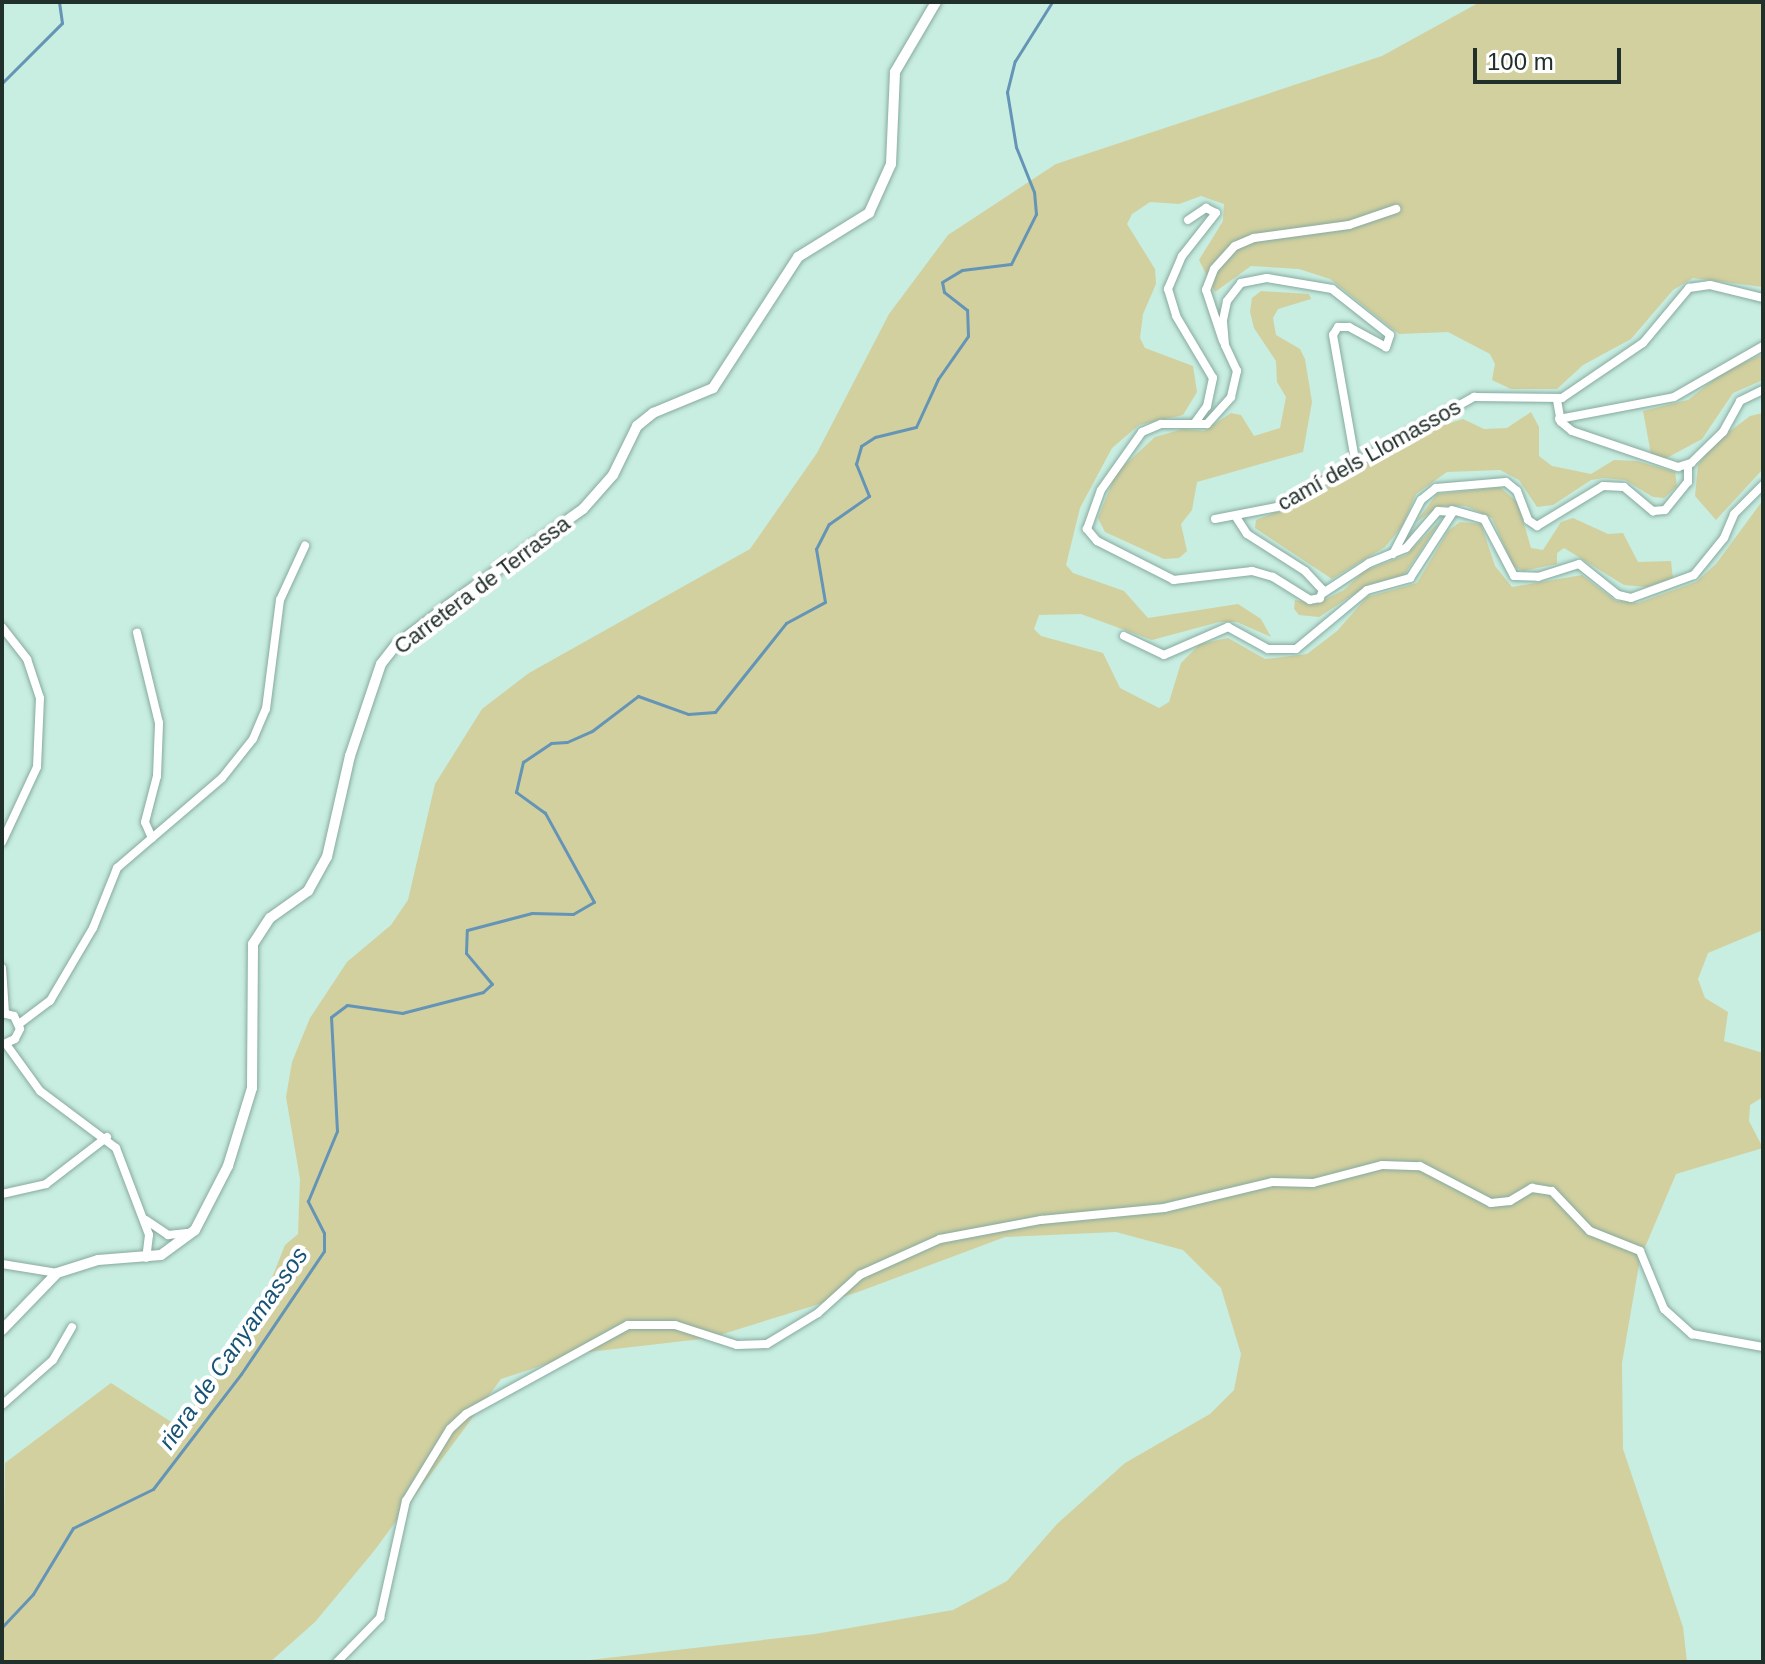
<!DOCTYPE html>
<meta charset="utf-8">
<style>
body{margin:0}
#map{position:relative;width:1765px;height:1664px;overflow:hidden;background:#c8ede1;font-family:Helvetica,sans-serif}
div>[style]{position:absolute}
.green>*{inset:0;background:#d2d09f}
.stream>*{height:3px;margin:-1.5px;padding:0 1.5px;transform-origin:1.5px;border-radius:1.5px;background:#6494b6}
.roads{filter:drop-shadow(0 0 2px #87aa9f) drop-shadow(0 0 2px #87aa9f)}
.minor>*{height:8px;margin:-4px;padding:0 4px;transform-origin:4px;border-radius:4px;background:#fff}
.tertiary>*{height:10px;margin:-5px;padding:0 5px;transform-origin:5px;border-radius:5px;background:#fff}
span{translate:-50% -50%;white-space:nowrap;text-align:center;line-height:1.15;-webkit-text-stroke:8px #fff;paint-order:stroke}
.street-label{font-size:22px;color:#22302b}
.water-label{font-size:24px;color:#185375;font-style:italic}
.frame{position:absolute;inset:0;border:4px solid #22302b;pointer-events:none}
.scale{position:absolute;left:1473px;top:48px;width:148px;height:36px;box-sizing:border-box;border:4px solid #22302b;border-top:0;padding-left:10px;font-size:24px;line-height:28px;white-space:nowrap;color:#22302b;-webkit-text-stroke:6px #fff;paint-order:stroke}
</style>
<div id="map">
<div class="green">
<div style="clip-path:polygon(1480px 2px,1763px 2px,1763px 287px,1693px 278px,1673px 290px,1631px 339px,1583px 365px,1557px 389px,1511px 389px,1492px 380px,1495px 364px,1490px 354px,1448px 332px,1399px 334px,1330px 279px,1299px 269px,1251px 266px,1215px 292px,1199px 260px,1223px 221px,1224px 204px,1201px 196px,1179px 204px,1150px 202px,1132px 214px,1127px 224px,1155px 269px,1156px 284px,1143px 314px,1140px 338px,1145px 348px,1193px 366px,1197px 392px,1183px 415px,1139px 425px,1112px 448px,1080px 508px,1066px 565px,1073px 573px,1124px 591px,1148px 618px,1238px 604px,1261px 619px,1271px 637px,1237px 622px,1219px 622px,1152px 640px,1081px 614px,1039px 615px,1034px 629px,1041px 636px,1103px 653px,1120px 688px,1159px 708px,1169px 702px,1181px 663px,1200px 644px,1228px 638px,1265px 659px,1307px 654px,1337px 631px,1367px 597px,1417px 583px,1448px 531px,1460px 522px,1481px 524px,1495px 566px,1512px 587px,1582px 575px,1616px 601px,1638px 603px,1696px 582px,1716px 564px,1763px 500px,1763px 930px,1708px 953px,1698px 979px,1705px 998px,1728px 1012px,1724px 1041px,1763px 1053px,1763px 1097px,1750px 1105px,1749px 1121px,1763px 1148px,1676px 1174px,1640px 1259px,1622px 1363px,1623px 1449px,1683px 1627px,1687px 1662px,572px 1662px,815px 1634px,953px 1610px,1007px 1581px,1057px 1524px,1125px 1463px,1210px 1414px,1234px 1390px,1241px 1354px,1221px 1288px,1183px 1250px,1116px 1232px,1005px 1237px,858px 1292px,710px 1338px,580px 1353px,501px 1379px,374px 1551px,315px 1622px,270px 1662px,2px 1662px,5px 1463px,111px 1383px,176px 1425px,203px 1396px,254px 1323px,285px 1245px,298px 1234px,300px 1179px,286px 1097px,292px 1062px,310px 1018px,347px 962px,391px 925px,408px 900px,435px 784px,482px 709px,529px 673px,750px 549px,817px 453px,889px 314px,948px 235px,1056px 164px,1382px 56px)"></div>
<div style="clip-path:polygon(1261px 291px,1309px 294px,1311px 299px,1278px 309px,1273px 318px,1276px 335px,1300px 349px,1305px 359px,1312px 402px,1303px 452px,1197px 482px,1192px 510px,1181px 524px,1187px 551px,1179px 558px,1164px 559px,1105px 532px,1098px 518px,1116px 473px,1155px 437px,1183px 429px,1204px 431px,1231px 413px,1241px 415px,1254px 436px,1280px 428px,1286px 397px,1277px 382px,1276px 361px,1254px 328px,1250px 312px,1252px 298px)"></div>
<div style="clip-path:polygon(1763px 354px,1763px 380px,1733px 393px,1702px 439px,1663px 460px,1651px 454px,1643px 411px,1688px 400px,1725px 371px)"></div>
<div style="clip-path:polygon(1531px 412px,1539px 427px,1539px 456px,1552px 466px,1591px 474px,1614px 460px,1637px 461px,1675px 472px,1677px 486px,1664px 498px,1653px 497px,1625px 480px,1604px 478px,1591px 480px,1553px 505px,1537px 507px,1519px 480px,1500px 470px,1447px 472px,1416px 494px,1403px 525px,1385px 547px,1332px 579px,1255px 528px,1256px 520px,1314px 497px,1352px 467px,1440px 426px,1463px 419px,1484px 429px,1507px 428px)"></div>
<div style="clip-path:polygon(1763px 413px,1763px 469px,1716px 520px,1695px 496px,1698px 465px,1713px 444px,1750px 416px)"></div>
<div style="clip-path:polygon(1500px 487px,1518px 503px,1531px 548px,1543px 550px,1561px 522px,1573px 518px,1608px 534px,1623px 533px,1638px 562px,1671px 561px,1673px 579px,1646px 587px,1624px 585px,1564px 548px,1557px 553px,1557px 564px,1523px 571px,1513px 566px,1492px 518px,1466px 506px,1440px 506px,1416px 522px,1437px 494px)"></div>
<div style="clip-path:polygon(1441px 520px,1404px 575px,1368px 585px,1319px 617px,1299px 615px,1294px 609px,1295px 600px,1316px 604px,1344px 590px,1364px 571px,1406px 555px)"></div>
</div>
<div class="stream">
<div style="left:2px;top:83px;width:85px;rotate:-45deg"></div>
<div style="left:62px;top:23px;width:21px;rotate:-98deg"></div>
<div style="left:2px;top:1627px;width:45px;rotate:-46.8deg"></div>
<div style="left:33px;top:1594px;width:77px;rotate:-58.8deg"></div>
<div style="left:73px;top:1528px;width:89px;rotate:-26deg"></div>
<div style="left:153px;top:1489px;width:145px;rotate:-52.6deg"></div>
<div style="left:241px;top:1374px;width:148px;rotate:-56deg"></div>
<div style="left:324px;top:1251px;width:18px;rotate:-90deg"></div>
<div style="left:324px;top:1233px;width:36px;rotate:-117deg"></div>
<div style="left:308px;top:1201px;width:76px;rotate:-67.5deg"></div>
<div style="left:337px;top:1131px;width:114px;rotate:-93deg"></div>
<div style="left:331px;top:1017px;width:20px;rotate:-37deg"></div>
<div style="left:347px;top:1005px;width:56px;rotate:8.3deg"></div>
<div style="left:402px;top:1013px;width:84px;rotate:-14.5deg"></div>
<div style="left:483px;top:992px;width:12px;rotate:-42deg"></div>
<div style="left:492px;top:984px;width:40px;rotate:-130deg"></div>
<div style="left:466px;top:953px;width:23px;rotate:-88deg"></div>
<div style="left:467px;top:930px;width:67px;rotate:-14.7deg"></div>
<div style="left:532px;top:913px;width:41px;rotate:1.4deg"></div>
<div style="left:573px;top:914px;width:24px;rotate:-30deg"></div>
<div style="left:594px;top:902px;width:102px;rotate:-118.8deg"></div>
<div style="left:545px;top:813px;width:36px;rotate:-144deg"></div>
<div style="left:516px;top:792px;width:31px;rotate:-77deg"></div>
<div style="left:523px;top:762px;width:34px;rotate:-34deg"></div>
<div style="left:551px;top:743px;width:16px;rotate:-4deg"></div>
<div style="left:567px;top:742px;width:27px;rotate:-24deg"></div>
<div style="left:592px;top:731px;width:58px;rotate:-37.3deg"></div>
<div style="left:638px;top:696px;width:53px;rotate:19.8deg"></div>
<div style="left:688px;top:714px;width:27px;rotate:-4deg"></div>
<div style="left:715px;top:712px;width:114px;rotate:-51.4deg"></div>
<div style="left:786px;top:623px;width:44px;rotate:-28.3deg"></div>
<div style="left:825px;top:602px;width:54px;rotate:-99.6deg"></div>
<div style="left:816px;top:549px;width:28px;rotate:-63deg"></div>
<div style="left:829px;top:524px;width:49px;rotate:-35deg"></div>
<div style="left:869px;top:496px;width:35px;rotate:-112deg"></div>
<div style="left:856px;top:464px;width:19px;rotate:-74deg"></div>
<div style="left:861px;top:446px;width:17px;rotate:-33deg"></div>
<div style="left:875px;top:437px;width:42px;rotate:-13.7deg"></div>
<div style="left:916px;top:427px;width:53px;rotate:-65.4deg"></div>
<div style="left:938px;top:379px;width:52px;rotate:-55.1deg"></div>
<div style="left:968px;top:336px;width:26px;rotate:-92deg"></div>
<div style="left:967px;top:310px;width:29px;rotate:-142deg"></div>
<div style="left:944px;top:292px;width:10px;rotate:-101deg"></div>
<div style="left:942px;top:282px;width:23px;rotate:-31deg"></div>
<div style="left:962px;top:270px;width:49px;rotate:-7deg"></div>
<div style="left:1011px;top:264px;width:56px;rotate:-63.4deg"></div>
<div style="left:1036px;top:214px;width:22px;rotate:-95deg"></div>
<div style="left:1034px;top:192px;width:48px;rotate:-111.8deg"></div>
<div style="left:1016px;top:147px;width:56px;rotate:-99.3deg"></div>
<div style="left:1007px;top:92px;width:32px;rotate:-76deg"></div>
<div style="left:1015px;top:61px;width:70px;rotate:-57.9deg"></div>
</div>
<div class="roads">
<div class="minor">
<div style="left:1188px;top:220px;width:22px;rotate:-34deg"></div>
<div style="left:1206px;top:208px;width:11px;rotate:27deg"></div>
<div style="left:1216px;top:213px;width:55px;rotate:128.3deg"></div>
<div style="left:1182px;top:256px;width:36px;rotate:113deg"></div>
<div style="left:1168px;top:289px;width:28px;rotate:73deg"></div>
<div style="left:1176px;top:316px;width:72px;rotate:59.2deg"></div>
<div style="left:1213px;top:378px;width:29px;rotate:102deg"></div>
<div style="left:1207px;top:406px;width:22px;rotate:126deg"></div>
<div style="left:1223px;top:341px;width:54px;rotate:-108.4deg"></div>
<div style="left:1206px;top:290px;width:22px;rotate:-69deg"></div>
<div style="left:1214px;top:269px;width:31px;rotate:-48deg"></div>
<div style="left:1235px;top:246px;width:21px;rotate:-23deg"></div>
<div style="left:1254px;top:238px;width:96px;rotate:-7.8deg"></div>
<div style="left:1349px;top:225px;width:50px;rotate:-18.8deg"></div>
<div style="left:1557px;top:400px;width:22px;rotate:80deg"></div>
<div style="left:1561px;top:422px;width:14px;rotate:39deg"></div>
<div style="left:1572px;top:431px;width:112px;rotate:18.8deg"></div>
<div style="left:1678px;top:467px;width:14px;rotate:-17deg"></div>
<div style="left:1691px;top:463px;width:45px;rotate:-44.1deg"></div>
<div style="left:1723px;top:432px;width:35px;rotate:-61deg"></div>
<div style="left:1740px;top:401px;width:25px;rotate:-26deg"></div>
<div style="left:1559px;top:419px;width:117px;rotate:-10.8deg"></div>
<div style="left:1674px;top:397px;width:103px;rotate:-29.8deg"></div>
<div style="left:1452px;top:510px;width:33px;rotate:16deg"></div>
<div style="left:1484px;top:519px;width:64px;rotate:62.2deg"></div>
<div style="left:1514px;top:576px;width:24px;rotate:2deg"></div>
<div style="left:1538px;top:577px;width:43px;rotate:-17.6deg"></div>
<div style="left:1579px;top:564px;width:50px;rotate:38.5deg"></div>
<div style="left:1618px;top:595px;width:13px;rotate:13deg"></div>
<div style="left:1631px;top:598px;width:67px;rotate:-20.1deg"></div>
<div style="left:1694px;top:575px;width:48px;rotate:-51deg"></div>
<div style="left:1724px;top:538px;width:26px;rotate:-67deg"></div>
<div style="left:1734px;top:514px;width:41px;rotate:-45deg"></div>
<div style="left:1236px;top:517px;width:20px;rotate:57deg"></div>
<div style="left:1247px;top:534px;width:69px;rotate:32.5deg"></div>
<div style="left:1305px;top:571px;width:26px;rotate:47deg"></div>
<div style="left:1323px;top:590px;width:9px;rotate:111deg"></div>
<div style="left:1320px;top:598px;width:10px;rotate:169deg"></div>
<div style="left:1310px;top:600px;width:44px;rotate:-148.1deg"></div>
<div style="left:1273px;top:577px;width:22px;rotate:-164deg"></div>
<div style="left:1252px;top:571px;width:79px;rotate:173.4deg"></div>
<div style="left:1174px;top:580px;width:86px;rotate:-153.1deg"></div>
<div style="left:1097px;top:541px;width:16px;rotate:-130deg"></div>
<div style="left:1087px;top:529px;width:41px;rotate:-70.3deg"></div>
<div style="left:1101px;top:490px;width:71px;rotate:-54.7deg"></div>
<div style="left:1142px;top:432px;width:21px;rotate:-23deg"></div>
<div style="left:1161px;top:424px;width:46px"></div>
<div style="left:1207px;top:424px;width:36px;rotate:-48deg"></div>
<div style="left:1231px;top:397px;width:27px;rotate:-77deg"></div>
<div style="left:1237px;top:371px;width:29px;rotate:-115deg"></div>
<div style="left:1225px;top:345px;width:25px;rotate:-95deg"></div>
<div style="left:1223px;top:320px;width:19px;rotate:-78deg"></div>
<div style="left:1227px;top:301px;width:23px;rotate:-52deg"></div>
<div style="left:1241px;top:283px;width:26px;rotate:-11deg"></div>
<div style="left:1267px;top:278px;width:66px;rotate:9.6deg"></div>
<div style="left:1332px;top:289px;width:74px;rotate:38.4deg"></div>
<div style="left:1390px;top:335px;width:13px;rotate:108deg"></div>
<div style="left:1386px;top:347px;width:42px;rotate:-151.6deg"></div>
<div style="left:1349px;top:327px;width:11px;rotate:180deg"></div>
<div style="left:1338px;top:327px;width:9px;rotate:122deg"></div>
<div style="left:1333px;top:335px;width:127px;rotate:80deg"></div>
<div style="left:1215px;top:519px;width:63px;rotate:-11deg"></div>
<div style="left:1277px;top:507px;width:226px;rotate:-29.2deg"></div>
<div style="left:1474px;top:397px;width:88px;rotate:0.7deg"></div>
<div style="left:1562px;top:398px;width:98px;rotate:-34.2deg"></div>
<div style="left:1643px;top:343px;width:72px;rotate:-50.1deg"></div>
<div style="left:1689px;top:288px;width:21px;rotate:-8deg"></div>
<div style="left:1710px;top:285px;width:55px;rotate:13.8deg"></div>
<div style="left:1393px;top:554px;width:61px;rotate:-62.6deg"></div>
<div style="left:1421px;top:500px;width:19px;rotate:-39deg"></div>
<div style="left:1436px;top:488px;width:70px;rotate:-4.9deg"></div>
<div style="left:1506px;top:482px;width:14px;rotate:39deg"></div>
<div style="left:1517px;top:491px;width:31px;rotate:69deg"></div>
<div style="left:1528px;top:520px;width:11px;rotate:34deg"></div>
<div style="left:1537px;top:526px;width:77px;rotate:-31.2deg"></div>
<div style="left:1603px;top:486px;width:21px;rotate:3deg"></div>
<div style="left:1624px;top:487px;width:38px;rotate:40deg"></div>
<div style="left:1653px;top:511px;width:12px;rotate:-5deg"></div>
<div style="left:1665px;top:510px;width:36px;rotate:-51deg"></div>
<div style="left:1688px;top:482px;width:17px;rotate:-90deg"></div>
<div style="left:2px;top:627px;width:41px;rotate:52deg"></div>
<div style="left:27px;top:659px;width:41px;rotate:71.6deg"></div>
<div style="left:40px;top:698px;width:69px;rotate:92.5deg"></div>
<div style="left:37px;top:767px;width:83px;rotate:115deg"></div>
<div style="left:1124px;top:636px;width:44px;rotate:25.4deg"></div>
<div style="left:1164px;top:655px;width:70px;rotate:-23.6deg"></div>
<div style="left:1228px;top:627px;width:46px;rotate:28.8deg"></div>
<div style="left:1268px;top:649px;width:28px"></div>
<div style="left:1296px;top:649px;width:92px;rotate:-39.7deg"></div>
<div style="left:1367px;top:590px;width:45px;rotate:-15.6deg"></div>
<div style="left:1410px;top:578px;width:79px;rotate:-56.9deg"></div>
<div style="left:1453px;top:512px;width:15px;rotate:-176deg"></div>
<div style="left:1438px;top:511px;width:49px;rotate:130.9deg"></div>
<div style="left:1406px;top:548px;width:40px;rotate:158deg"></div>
<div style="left:1369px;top:563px;width:55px;rotate:146.9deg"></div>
<div style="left:152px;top:838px;width:92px;rotate:-40.6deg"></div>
<div style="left:222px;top:778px;width:50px;rotate:-51.5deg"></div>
<div style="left:253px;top:739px;width:33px;rotate:-67deg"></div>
<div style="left:266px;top:709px;width:110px;rotate:-82.7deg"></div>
<div style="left:280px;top:600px;width:60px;rotate:-65.2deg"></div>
<div style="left:2px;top:968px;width:45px;rotate:86.2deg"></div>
<div style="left:2px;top:1013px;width:12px;rotate:14deg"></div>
<div style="left:14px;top:1016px;width:14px;rotate:65deg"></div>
<div style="left:20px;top:1029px;width:11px;rotate:117deg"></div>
<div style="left:15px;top:1039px;width:12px;rotate:156deg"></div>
<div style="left:19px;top:1024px;width:39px;rotate:-37deg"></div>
<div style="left:50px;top:1001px;width:85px;rotate:-59.5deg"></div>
<div style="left:93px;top:928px;width:65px;rotate:-68.2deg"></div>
<div style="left:117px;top:868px;width:46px;rotate:-40.6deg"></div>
<div style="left:152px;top:838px;width:17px;rotate:-114deg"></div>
<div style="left:145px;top:822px;width:48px;rotate:-75.4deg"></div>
<div style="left:157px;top:776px;width:53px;rotate:-87.8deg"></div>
<div style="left:159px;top:723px;width:93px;rotate:-103.7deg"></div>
<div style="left:6px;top:1044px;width:58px;rotate:54.1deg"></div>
<div style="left:40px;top:1091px;width:95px;rotate:36.9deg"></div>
<div style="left:116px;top:1148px;width:93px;rotate:69.2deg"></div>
<div style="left:149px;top:1235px;width:23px;rotate:97deg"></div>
<div style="left:2px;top:1194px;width:45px;rotate:-12.8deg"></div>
<div style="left:46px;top:1184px;width:77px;rotate:-37.6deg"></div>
<div style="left:146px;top:1220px;width:27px;rotate:34deg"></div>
<div style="left:168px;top:1235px;width:19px;rotate:-6deg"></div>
<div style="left:2px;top:1264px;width:56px;rotate:9.3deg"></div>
<div style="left:2px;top:1405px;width:68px;rotate:-41.4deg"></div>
<div style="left:53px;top:1360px;width:38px;rotate:-60deg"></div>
<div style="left:337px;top:1662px;width:62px;rotate:-45.7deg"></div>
<div style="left:380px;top:1618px;width:120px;rotate:-77.5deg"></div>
<div style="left:406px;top:1501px;width:84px;rotate:-58.6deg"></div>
<div style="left:450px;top:1429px;width:22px;rotate:-43deg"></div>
<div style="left:466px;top:1414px;width:185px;rotate:-28.8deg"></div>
<div style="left:628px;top:1325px;width:47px"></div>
<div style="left:675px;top:1325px;width:65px;rotate:17.9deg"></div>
<div style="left:737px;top:1345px;width:30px;rotate:-2deg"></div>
<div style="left:767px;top:1344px;width:60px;rotate:-31.3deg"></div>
<div style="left:818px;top:1313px;width:57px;rotate:-42.1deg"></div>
<div style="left:860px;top:1275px;width:88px;rotate:-24.2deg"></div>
<div style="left:940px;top:1239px;width:103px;rotate:-10.7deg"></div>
<div style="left:1041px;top:1220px;width:124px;rotate:-5.6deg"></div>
<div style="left:1164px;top:1208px;width:111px;rotate:-13.5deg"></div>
<div style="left:1272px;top:1182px;width:41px;rotate:1.4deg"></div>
<div style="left:1313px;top:1183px;width:71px;rotate:-14.6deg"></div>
<div style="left:1382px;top:1165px;width:38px;rotate:2deg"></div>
<div style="left:1420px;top:1166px;width:80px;rotate:27.5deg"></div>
<div style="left:1491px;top:1203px;width:19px;rotate:-6deg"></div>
<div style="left:1510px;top:1201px;width:26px;rotate:-31deg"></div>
<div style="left:1532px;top:1188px;width:20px;rotate:9deg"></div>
<div style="left:1552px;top:1191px;width:55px;rotate:46.5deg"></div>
<div style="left:1590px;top:1231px;width:54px;rotate:21.8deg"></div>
<div style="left:1640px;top:1251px;width:63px;rotate:67.5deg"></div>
<div style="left:1664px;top:1309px;width:38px;rotate:42deg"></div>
<div style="left:1692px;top:1334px;width:72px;rotate:10.4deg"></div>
</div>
<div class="tertiary">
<div style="left:2px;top:1330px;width:79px;rotate:-46deg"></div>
<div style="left:57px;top:1273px;width:43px;rotate:-17.6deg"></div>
<div style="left:98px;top:1260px;width:63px;rotate:-4.5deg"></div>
<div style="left:161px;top:1255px;width:42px;rotate:-36.3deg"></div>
<div style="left:195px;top:1230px;width:72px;rotate:-62.7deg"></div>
<div style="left:228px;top:1166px;width:82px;rotate:-72.9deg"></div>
<div style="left:252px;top:1088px;width:144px;rotate:-89.6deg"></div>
<div style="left:253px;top:944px;width:31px;rotate:-57deg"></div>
<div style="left:270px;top:918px;width:47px;rotate:-35.4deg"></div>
<div style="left:308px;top:891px;width:39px;rotate:-61deg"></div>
<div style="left:327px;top:857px;width:104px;rotate:-77.2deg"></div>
<div style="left:350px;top:756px;width:97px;rotate:-71.4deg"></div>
<div style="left:381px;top:664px;width:24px;rotate:-52deg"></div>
<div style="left:396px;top:645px;width:64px;rotate:-37.4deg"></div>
<div style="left:447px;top:606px;width:167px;rotate:-35.5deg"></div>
<div style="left:583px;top:509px;width:45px;rotate:-48.6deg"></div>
<div style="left:613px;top:475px;width:55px;rotate:-63.9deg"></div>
<div style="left:637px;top:426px;width:21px;rotate:-39deg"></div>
<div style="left:653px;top:413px;width:65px;rotate:-22.6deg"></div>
<div style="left:713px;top:388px;width:156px;rotate:-57deg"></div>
<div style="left:798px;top:257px;width:84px;rotate:-31.8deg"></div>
<div style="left:869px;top:213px;width:54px;rotate:-65.8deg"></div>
<div style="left:891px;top:164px;width:92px;rotate:-87.5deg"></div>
<div style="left:895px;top:72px;width:81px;rotate:-59.6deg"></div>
</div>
</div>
<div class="street-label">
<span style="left:1369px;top:455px;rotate:-29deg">camí dels Llomassos</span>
<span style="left:482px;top:585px;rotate:-37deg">Carretera de Terrassa</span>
</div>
<div class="water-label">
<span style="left:233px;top:1348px;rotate:-55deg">riera de Canyamassos</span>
</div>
<div class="frame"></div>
<div class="scale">100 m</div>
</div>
